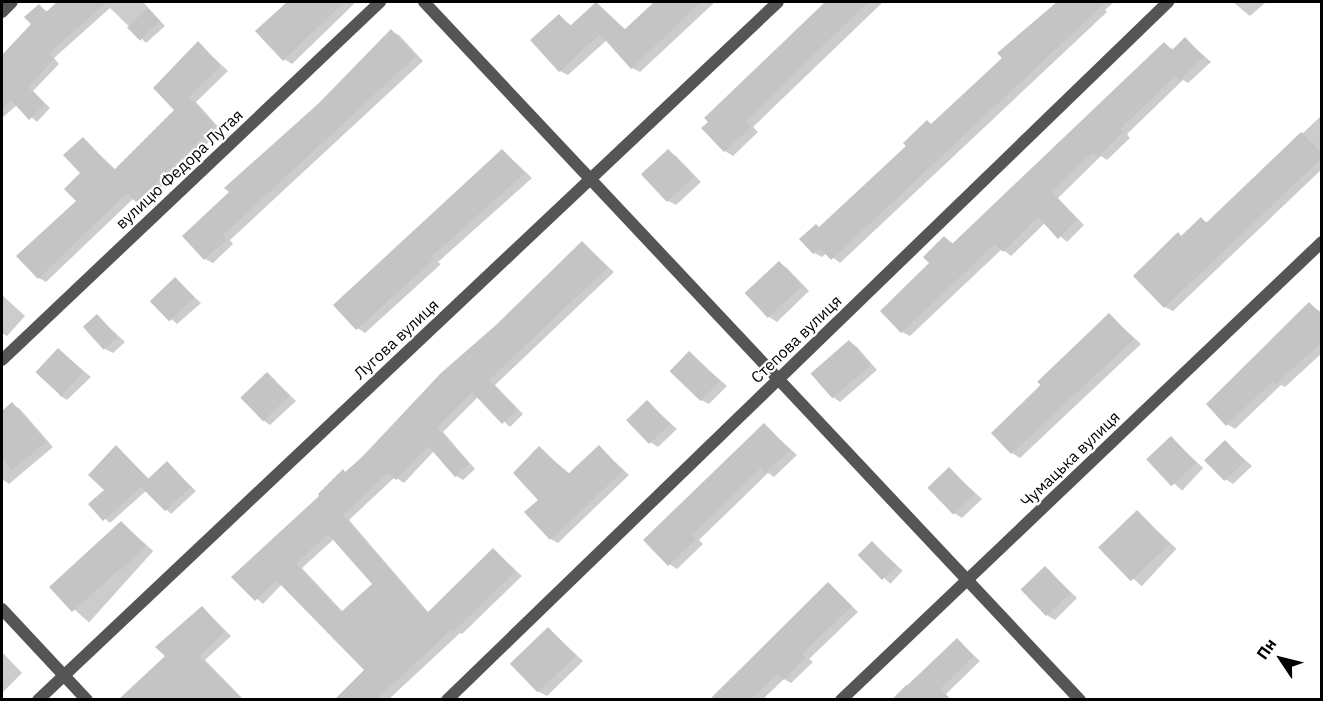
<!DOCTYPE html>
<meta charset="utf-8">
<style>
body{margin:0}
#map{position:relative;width:1323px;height:701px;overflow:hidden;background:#fff;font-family:"IBM Plex Sans",sans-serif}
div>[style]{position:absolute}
.shadow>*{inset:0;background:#0003;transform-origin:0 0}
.building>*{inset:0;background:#c4c4c4;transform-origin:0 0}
.minor>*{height:12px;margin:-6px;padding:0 6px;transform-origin:6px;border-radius:6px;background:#555}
span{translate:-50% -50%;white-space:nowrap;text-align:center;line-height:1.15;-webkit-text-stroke:4.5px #fff;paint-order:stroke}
.street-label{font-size:16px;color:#000}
.frame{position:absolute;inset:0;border:3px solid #000;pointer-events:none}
.north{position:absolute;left:1251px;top:629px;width:60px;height:60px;-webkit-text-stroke:4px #fff;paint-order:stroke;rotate:305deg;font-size:16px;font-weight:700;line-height:24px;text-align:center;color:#000}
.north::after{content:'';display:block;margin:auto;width:21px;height:27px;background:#000;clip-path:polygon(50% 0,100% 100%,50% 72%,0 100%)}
</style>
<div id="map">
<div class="shadow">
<div style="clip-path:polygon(59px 2px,143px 2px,165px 26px,146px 43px,110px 8px,54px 58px,59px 64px,33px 91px,50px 108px,37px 122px,17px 105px,2px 118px,2px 57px,33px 24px,39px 6px,48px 12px)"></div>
<div style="clip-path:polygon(289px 2px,356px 2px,292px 64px,284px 59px,257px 31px)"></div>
<div style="clip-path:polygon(656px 2px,715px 2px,640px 72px,632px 68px,607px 40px,568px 75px,560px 71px,559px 16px,572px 26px,597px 3px,626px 30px)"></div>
<div style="clip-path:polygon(826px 2px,883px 2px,753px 127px,758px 132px,733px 156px,725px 151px,706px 118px)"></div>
<div style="clip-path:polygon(1057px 2px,1114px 2px,1105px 10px,1107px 12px,840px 263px,827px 253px,822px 257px,814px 253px,821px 228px,1004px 59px,999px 53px)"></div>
<div style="clip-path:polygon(1233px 2px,1266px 2px,1250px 16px)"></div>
<div style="clip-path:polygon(391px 31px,399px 35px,423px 61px,230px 240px,233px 244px,213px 263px,205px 259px,320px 104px)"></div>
<div style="clip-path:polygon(1185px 39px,1211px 62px,1188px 83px,1183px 80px,1127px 134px,1130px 138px,1107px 160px,1101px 156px,1058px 198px,1084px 225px,1067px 242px,1045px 223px,1011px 256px,1002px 249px,910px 336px,902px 332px,945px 238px,954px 244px,1164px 44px,1174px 50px)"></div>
<div style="clip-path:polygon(198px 43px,228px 71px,196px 102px,221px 130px,144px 205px,134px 198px,46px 282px,39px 278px,78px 201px,83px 139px,116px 170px,176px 110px)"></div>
<div style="clip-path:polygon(1322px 115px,1322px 169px,1173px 311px,1165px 307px,1178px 234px,1183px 237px,1201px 219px,1208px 223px)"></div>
<div style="clip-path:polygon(502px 150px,532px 178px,438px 262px,441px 264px,365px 333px,357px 328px)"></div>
<div style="clip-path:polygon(668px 151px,676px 156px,701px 182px,676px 205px,668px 201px,643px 174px)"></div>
<div style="clip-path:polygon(evenodd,582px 243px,614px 272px,495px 385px,523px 414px,510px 427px,478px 397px,443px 432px,475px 469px,463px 480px,456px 476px,434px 451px,404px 483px,395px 477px,349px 520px,429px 613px,493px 550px,522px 576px,462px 634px,460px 633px,388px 700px,337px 700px,366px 670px,282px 584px,263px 604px,233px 577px,346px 473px,582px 243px,334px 539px,375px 584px,343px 612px,302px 568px,334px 539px)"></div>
<div style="clip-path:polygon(780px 263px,787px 268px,809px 291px,777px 322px,769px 317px)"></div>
<div style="clip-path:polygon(175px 279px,201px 303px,177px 324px,151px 301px)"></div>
<div style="clip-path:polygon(2px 295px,25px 316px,7px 336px,2px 333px)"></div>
<div style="clip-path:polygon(1309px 304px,1322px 313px,1322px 353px,1285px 387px,1281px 385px,1235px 429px,1227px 424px)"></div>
<div style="clip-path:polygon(1109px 315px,1141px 344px,1020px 458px,1012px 453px,993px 433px)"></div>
<div style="clip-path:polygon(97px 316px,125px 342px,113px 353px,105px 349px)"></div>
<div style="clip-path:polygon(850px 342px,857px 347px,877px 370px,840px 402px,833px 397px)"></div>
<div style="clip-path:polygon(59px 350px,91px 377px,67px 400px,59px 395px)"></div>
<div style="clip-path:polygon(689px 353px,727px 386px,709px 404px,701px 400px)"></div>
<div style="clip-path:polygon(268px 374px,296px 401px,270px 425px,263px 420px)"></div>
<div style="clip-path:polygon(647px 402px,677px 429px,658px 447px,650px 442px)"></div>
<div style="clip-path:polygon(12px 404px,20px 409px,53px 447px,9px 484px,2px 479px,2px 414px)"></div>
<div style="clip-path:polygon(764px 425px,797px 455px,774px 477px,768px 473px,699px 540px,703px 544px,677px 569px,669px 564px)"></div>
<div style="left:1171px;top:438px;width:44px;height:31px;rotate:43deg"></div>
<div style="clip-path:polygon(1225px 442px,1252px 466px,1233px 484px,1225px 479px)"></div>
<div style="clip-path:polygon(116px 446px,150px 480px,167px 463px,196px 491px,171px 514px,147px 490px,110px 523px,90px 505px,106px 490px)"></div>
<div style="clip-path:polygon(599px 447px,629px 475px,558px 543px,551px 539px,540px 500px,539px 448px,570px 474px)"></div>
<div style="clip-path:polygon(949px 469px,982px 499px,962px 518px,954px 513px)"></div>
<div style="left:1137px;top:512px;width:54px;height:51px;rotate:43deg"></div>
<div style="left:122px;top:523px;width:42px;height:96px;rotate:42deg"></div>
<div style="left:872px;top:542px;width:42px;height:18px;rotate:43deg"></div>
<div style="clip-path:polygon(1045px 568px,1077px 598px,1055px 620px,1048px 616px)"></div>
<div style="clip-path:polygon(828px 583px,858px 612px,809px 659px,813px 662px,791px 683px,784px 679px,762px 700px,711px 700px)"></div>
<div style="clip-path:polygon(202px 607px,231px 636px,205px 660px,243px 699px,132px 700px,127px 694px,167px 656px)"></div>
<div style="clip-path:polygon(549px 629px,583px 661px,547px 696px,539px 692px)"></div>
<div style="clip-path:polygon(957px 640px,980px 661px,946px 694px,951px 700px,891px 700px,906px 685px,909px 687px)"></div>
<div style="clip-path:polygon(2px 652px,22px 673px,2px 693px)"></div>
</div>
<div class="building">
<div style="clip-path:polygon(57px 2px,107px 2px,48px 54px,54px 59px,28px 87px,45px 104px,29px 120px,11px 100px,2px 109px,2px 55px,31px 24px,24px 17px,39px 4px,46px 12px)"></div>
<div style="clip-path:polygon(287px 2px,344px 2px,283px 61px,255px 31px)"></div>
<div style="clip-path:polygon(596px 2px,624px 30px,654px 2px,701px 2px,631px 69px,600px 34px,559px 72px,530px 40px,559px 14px,570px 26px)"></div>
<div style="clip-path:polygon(825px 2px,868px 2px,746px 121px,751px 127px,724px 152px,701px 128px,708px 122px,704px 118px)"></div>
<div style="clip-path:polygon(1057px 2px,1106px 2px,831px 260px,820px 248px,813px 254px,799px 239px,816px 224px,819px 227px,906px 146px,903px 143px,927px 120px,931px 124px,1002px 58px,997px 53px)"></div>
<div style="left:147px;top:8px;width:18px;height:28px;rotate:45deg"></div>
<div style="clip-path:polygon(391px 29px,416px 56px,223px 235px,227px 239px,204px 260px,182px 236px,229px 192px,224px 188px,319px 103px)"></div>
<div style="clip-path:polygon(1185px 37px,1204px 57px,1180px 80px,1175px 76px,1120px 129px,1123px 132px,1098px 157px,1093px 152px,1052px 192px,1077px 220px,1058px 239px,1038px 217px,1003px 252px,995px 244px,901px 333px,880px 311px,929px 263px,923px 257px,944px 236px,952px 244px,1164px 42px,1172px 50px)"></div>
<div style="clip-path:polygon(198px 41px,221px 66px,189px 97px,215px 125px,136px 202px,127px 193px,38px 279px,16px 256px,76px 201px,64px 189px,80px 173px,63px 155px,83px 137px,114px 170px,174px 110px,153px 88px)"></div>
<div style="clip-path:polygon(1301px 132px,1322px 153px,1322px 158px,1164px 308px,1133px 276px,1178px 232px,1181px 236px,1201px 217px,1206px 223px)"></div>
<div style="clip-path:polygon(502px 149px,525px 173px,431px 257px,434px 259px,356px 330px,333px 305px)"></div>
<div style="left:668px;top:149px;width:38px;height:37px;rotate:47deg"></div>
<div style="clip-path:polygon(evenodd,582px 241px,608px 267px,489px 380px,517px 410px,502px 424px,472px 392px,437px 427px,469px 464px,455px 477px,428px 446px,396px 480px,388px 473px,343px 515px,427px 613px,493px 548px,516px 571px,454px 631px,452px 629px,377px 699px,335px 699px,364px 670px,276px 580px,255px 601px,231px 577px,319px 496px,318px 494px,343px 469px,345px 472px,362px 457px,441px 373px,496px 325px,582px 241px,328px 534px,372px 584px,341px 612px,296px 564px,328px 534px)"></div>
<div style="left:779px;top:261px;width:34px;height:47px;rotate:47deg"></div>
<div style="left:175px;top:277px;width:28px;height:35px;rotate:46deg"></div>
<div style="clip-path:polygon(1309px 302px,1322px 315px,1322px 342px,1276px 384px,1273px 381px,1226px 426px,1206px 404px)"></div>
<div style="clip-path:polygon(1109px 313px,1134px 339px,1011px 454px,991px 433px,1041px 385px,1037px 382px)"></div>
<div style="left:97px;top:314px;width:31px;height:19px;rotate:48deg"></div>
<div style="left:849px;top:340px;width:33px;height:51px;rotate:49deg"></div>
<div style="left:58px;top:348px;width:35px;height:33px;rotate:43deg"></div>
<div style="left:689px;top:351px;width:43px;height:28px;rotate:44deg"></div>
<div style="left:267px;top:372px;width:33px;height:37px;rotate:46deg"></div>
<div style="left:647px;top:400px;width:33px;height:29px;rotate:46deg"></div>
<div style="clip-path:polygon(12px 402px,46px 442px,12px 470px,2px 457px,2px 411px)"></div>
<div style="clip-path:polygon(764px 423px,790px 450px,765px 473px,761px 468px,692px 535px,696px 539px,668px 566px,643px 540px)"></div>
<div style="left:1171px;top:436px;width:37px;height:34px;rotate:47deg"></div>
<div style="left:1225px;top:440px;width:29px;height:29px;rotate:46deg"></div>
<div style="clip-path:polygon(116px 445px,148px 479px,167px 461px,191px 487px,165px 511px,141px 487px,103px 521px,88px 504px,104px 490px,88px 475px)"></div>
<div style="clip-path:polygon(599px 445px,623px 471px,550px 540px,524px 512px,538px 500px,513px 473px,539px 446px,568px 474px)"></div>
<div style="left:949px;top:467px;width:37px;height:30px;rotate:46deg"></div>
<div style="left:1137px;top:510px;width:47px;height:54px;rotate:46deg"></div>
<div style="clip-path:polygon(121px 521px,146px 546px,123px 570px,121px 568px,72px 612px,49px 587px)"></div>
<div style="left:872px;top:541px;width:35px;height:20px;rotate:46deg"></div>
<div style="left:1045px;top:566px;width:37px;height:34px;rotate:46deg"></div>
<div style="clip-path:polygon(828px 582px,852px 606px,802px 654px,806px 657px,783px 680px,777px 674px,751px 699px,710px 699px)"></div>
<div style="clip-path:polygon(202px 606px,225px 632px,199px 656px,242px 699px,119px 699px,165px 656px,155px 647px)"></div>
<div style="left:548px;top:627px;width:40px;height:53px;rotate:46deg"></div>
<div style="clip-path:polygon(957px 638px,974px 656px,940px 689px,950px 699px,893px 699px)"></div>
</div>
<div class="minor">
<div style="left:424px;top:2px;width:958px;rotate:46.78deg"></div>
<div style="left:2px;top:12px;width:14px;rotate:-45deg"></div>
<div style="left:2px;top:360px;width:521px;rotate:-43.44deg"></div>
<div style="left:2px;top:609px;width:125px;rotate:47deg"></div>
<div style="left:38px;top:700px;width:1017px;rotate:-43.33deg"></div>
<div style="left:447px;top:700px;width:1004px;rotate:-44.07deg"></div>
<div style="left:841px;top:700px;width:664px;rotate:-43.6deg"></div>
</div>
<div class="street-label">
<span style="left:179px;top:169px;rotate:-43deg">вулицю Федора Лутая</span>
<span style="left:396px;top:339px;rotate:-43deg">Лугова вулиця</span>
<span style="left:796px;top:339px;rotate:-44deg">Степова вулиця</span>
<span style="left:1070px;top:459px;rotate:-44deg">Чумацька вулиця</span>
</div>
<div class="frame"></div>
<div class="north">Пн</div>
</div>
